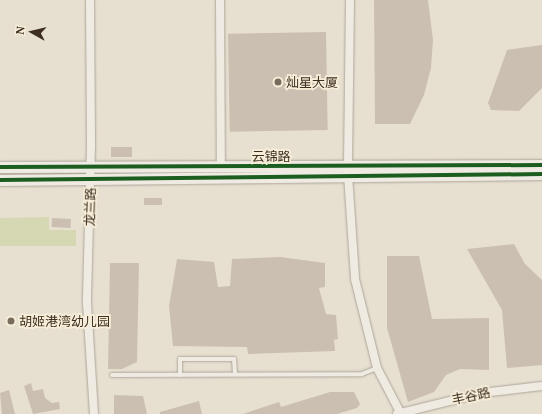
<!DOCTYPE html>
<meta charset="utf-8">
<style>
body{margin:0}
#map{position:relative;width:542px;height:414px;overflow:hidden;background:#e7e0d1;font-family:"PT Serif","Noto Sans SC",serif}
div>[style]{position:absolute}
.green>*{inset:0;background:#d6d7b3}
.building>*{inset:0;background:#cbbfb2;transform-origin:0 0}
.roads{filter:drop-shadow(0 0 1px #ada599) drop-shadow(0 0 1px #ada599)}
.lane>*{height:4px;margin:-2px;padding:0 2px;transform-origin:2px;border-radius:2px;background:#efebe3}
.street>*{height:8px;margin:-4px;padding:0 4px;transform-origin:4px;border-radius:4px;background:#efebe3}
.secondary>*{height:11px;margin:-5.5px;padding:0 5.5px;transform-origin:5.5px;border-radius:5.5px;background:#efebe3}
.cycleway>*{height:4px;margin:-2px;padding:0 2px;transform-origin:2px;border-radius:2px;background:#1b5e20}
.dots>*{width:11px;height:11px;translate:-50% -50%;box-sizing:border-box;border:2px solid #f7eed8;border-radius:50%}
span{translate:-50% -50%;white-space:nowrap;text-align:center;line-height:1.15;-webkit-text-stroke:3.5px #f7eed8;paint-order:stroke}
.poi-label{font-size:13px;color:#3d2e20}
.left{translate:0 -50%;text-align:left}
.street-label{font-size:13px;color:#3d2e20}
.north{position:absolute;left:12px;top:12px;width:40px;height:40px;-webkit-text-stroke:3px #f7eed8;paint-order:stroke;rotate:278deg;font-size:11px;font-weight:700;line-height:16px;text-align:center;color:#3d2e20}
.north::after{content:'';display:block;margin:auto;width:14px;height:18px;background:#3d2e20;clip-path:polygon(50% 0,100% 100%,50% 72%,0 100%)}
</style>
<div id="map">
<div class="green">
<div style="clip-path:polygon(49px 217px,49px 230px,76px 230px,76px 246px,0 246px,0 218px)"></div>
</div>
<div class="building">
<div style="clip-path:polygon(374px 0,428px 0,433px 40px,431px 68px,424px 95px,410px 124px,375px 124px)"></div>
<div style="left:326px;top:32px;width:98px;height:98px;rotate:89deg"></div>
<div style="clip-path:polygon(542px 45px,542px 88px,519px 111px,491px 110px,488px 103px,507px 50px)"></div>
<div style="left:111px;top:147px;width:21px;height:10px"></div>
<div style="left:144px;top:198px;width:18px;height:7px"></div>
<div style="left:52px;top:218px;width:19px;height:9px;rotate:3deg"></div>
<div style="clip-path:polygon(514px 244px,525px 264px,542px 280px,542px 365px,507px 368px,502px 310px,467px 249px)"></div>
<div style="clip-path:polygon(387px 256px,419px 256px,432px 319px,489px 318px,489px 370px,460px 369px,446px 375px,434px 392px,408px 402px,387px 328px)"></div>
<div style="clip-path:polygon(280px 257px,325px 263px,325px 287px,319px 288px,326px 314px,336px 315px,338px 339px,334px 340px,335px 351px,248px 354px,247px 347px,173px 346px,169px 306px,177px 259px,214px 262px,218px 287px,230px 286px,232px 259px)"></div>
<div style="clip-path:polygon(110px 263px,139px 263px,137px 362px,122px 369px,108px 369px)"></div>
<div style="clip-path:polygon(31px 383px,33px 391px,43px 389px,45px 398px,52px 403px,59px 402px,60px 409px,33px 414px,24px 386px)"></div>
<div style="clip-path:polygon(9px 390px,15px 414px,2px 414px,0 393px)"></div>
<div style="clip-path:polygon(330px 392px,354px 392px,360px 404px,357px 408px,337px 414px,243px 414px,279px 402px,281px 407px)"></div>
<div style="clip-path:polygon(114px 395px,143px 396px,147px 414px,114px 414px)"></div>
<div style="clip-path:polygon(199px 401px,202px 414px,160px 414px,160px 412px)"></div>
</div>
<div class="roads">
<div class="lane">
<div style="left:112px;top:375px;width:250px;rotate:-0.2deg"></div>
<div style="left:362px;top:374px;width:16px;rotate:-22deg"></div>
<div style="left:180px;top:375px;width:16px;rotate:-90deg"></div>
<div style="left:180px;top:359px;width:54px"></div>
<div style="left:234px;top:359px;width:15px;rotate:86deg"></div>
</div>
<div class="street">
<div style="left:90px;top:0;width:145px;rotate:89.6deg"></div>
<div style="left:91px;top:145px;width:158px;rotate:91.5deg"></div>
<div style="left:87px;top:303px;width:111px;rotate:86.4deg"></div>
<div style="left:220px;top:0;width:166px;rotate:89.7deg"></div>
<div style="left:350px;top:0;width:175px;rotate:90.7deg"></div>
<div style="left:348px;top:175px;width:104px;rotate:86.1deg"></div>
<div style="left:355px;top:279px;width:92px;rotate:76.1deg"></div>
<div style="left:377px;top:368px;width:52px;rotate:62.4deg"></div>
<div style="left:397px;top:414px;width:88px;rotate:-13.9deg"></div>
<div style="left:482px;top:393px;width:60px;rotate:-6.7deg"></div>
</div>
<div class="secondary">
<div style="left:0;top:167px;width:542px;rotate:-0.21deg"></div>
<div style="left:0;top:180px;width:542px;rotate:-0.63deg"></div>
</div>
</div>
<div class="cycleway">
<div style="left:0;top:167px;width:542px;rotate:-0.21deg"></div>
<div style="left:0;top:180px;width:542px;rotate:-0.63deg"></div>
</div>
<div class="dots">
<div style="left:278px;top:82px;background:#786c5e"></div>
<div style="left:11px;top:321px;background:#786c5e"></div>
</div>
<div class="poi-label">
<span class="left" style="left:286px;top:82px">灿星大厦</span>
<span class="left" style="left:19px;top:321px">胡姬港湾幼儿园</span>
</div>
<div class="street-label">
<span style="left:271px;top:156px">云锦路</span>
<span style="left:90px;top:207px;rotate:-88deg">龙兰路</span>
<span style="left:471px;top:396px;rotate:-12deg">丰谷路</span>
</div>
<div class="north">N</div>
</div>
